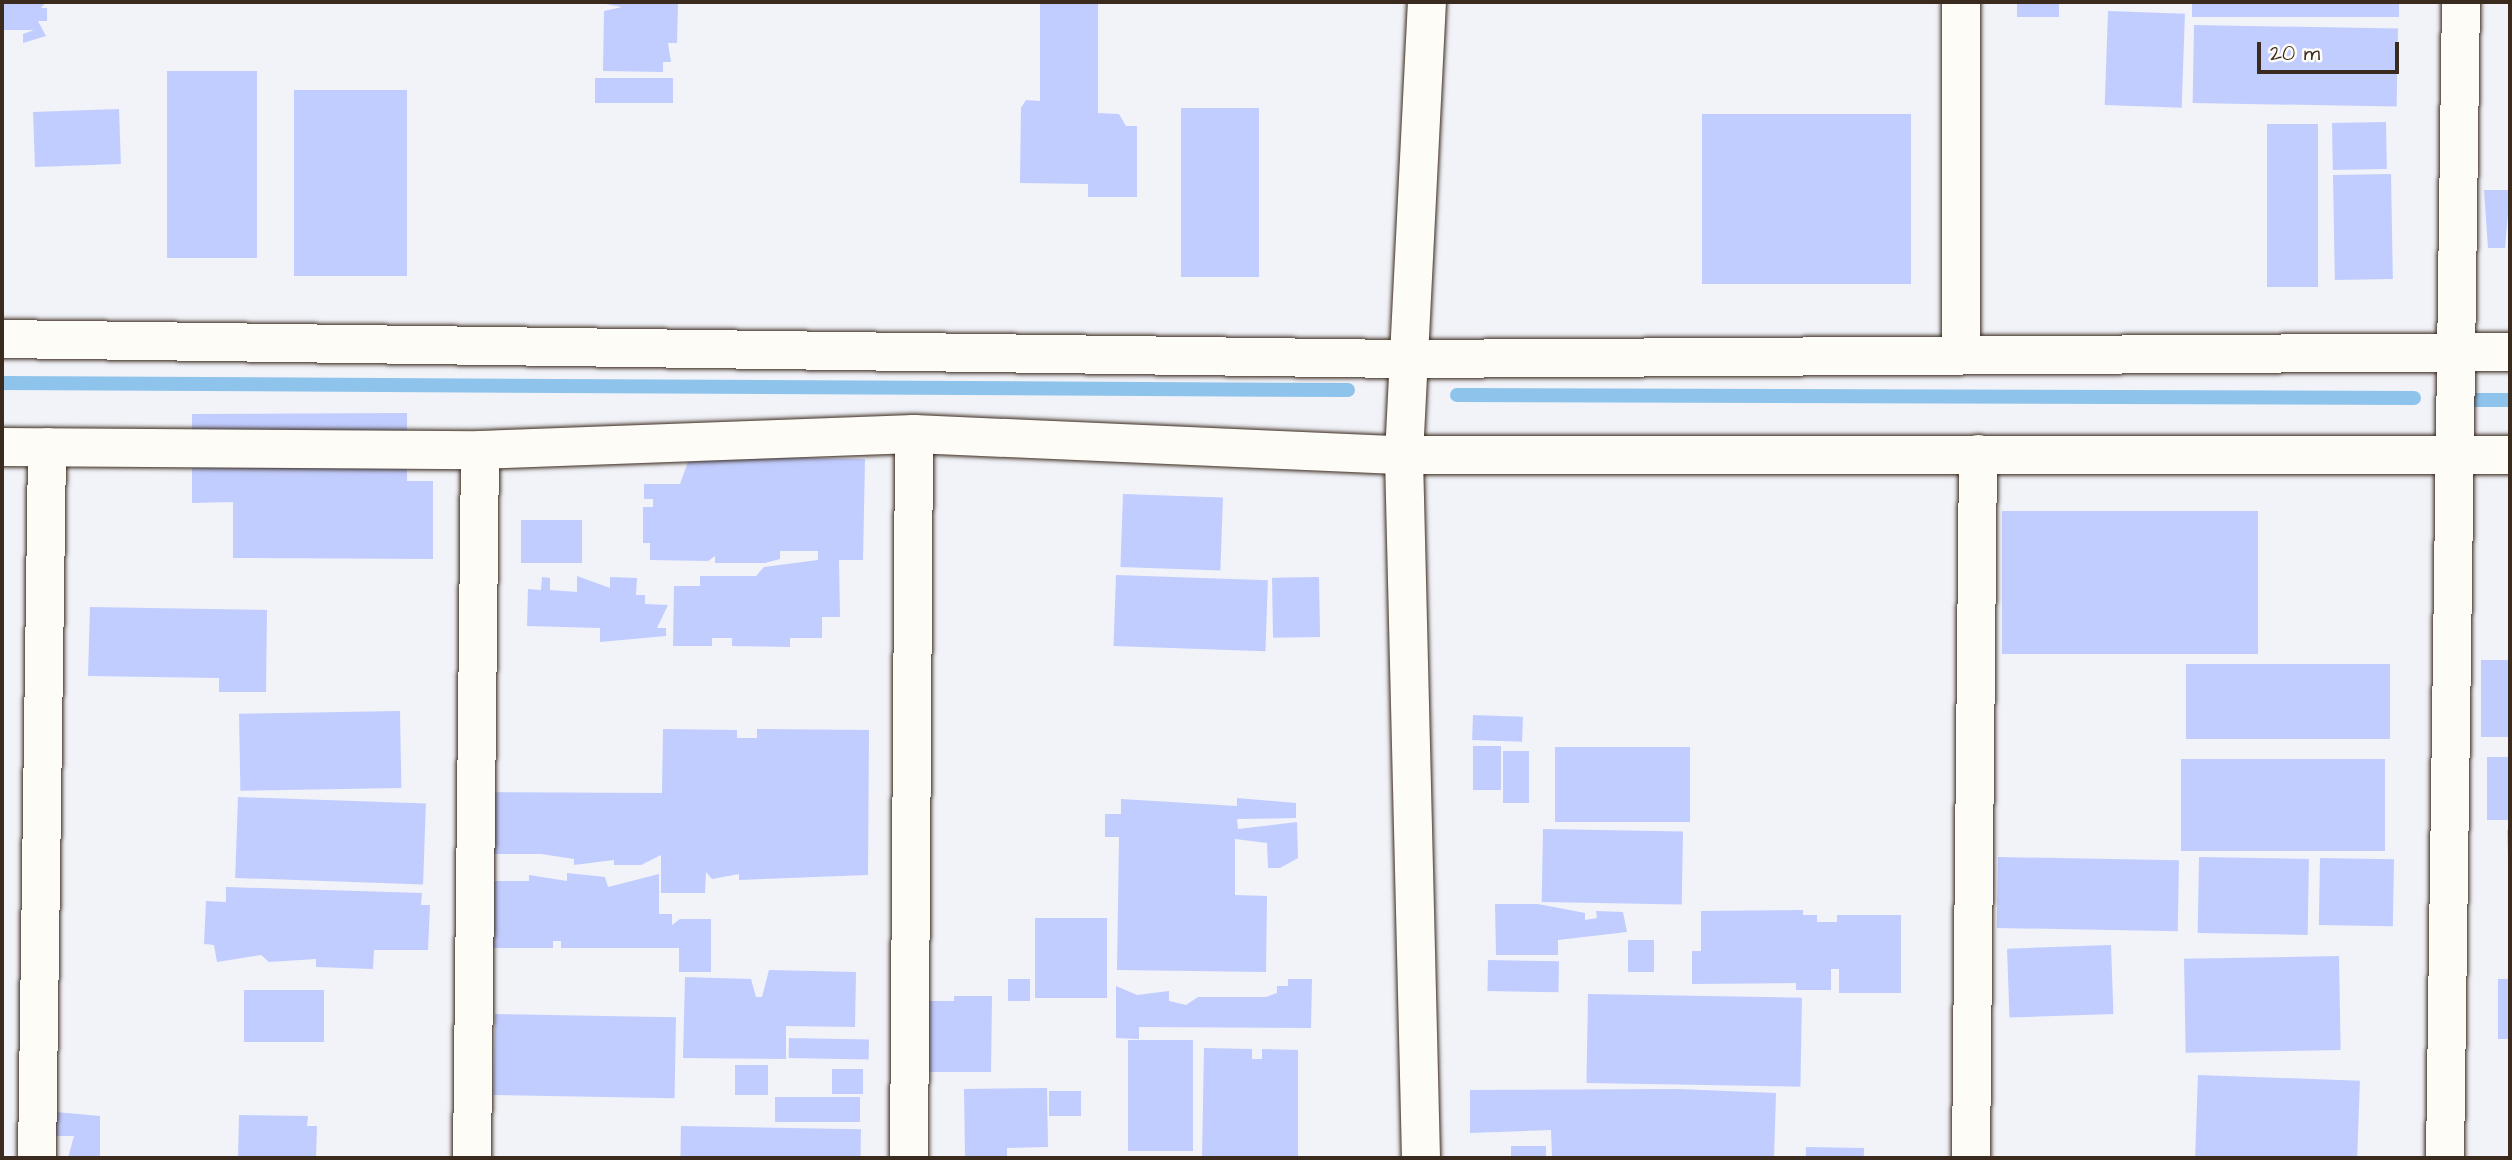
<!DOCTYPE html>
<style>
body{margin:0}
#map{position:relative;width:2512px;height:1160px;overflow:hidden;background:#f1f3f8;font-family:"Architects Daughter",sans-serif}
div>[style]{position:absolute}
.stream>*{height:14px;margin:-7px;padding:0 7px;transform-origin:7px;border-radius:7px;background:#8ec3eb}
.building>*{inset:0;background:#c1cdfe;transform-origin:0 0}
.roads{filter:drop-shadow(0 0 2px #3b2a1e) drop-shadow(0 0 2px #3b2a1e)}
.minor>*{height:38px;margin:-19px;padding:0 19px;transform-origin:19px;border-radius:19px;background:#fdfcf7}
.tertiary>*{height:38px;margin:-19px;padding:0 19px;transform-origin:19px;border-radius:19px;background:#fdfcf7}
span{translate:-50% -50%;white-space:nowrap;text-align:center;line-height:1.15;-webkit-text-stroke:6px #fdfcf7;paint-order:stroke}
.frame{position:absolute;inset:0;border:4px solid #3b2a1e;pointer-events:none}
.scale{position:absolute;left:2257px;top:42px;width:142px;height:32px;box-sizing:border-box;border:4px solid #3b2a1e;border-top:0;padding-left:9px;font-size:21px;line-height:24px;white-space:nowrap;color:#3b2a1e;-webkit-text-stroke:5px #fdfcf7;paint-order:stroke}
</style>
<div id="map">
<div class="stream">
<div style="left:2px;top:383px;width:1346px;rotate:0.3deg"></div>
<div style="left:1457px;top:395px;width:957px;rotate:0.18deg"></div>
<div style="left:2472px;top:400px;width:38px"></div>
</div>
<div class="building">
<div style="clip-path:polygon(2px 2px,46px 2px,41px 8px,47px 8px,47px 21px,38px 21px,46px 36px,23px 43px,23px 34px,34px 30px,2px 30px)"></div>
<div style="clip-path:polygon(595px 2px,678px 4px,677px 43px,668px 43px,671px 62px,663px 62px,663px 72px,603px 71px,604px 11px,622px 7px)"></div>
<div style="clip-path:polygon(1040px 2px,1098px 2px,1098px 113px,1119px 114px,1126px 126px,1137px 126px,1137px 197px,1088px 197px,1088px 184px,1020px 183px,1021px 108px,1026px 100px,1040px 101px)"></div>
<div style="left:1635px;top:2px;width:57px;height:2px"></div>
<div style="left:2017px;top:2px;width:42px;height:15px"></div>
<div style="left:2192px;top:2px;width:207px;height:15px"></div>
<div style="left:2108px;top:11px;width:77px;height:94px;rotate:2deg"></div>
<div style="left:2194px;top:25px;width:204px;height:78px;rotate:1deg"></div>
<div style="left:257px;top:71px;width:187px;height:90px;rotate:90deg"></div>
<div style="left:595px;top:78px;width:78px;height:25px"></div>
<div style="left:294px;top:90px;width:113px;height:186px"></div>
<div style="left:1181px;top:108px;width:78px;height:169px"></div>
<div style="left:119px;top:109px;width:55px;height:86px;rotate:88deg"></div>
<div style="left:1911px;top:114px;width:170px;height:209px;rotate:90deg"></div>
<div style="left:2386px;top:122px;width:47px;height:54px;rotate:89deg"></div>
<div style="left:2267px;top:124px;width:51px;height:163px"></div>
<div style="left:2391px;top:174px;width:105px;height:58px;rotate:89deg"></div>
<div style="clip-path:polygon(2484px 190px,2510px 190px,2505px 248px,2488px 248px)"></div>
<div style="clip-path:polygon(407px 413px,407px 481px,433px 481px,433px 559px,233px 558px,233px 502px,192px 503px,192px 414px)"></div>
<div style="clip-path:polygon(690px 456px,865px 459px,863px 560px,839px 560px,840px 617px,822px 617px,822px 638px,790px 638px,790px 647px,732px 646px,732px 638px,712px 638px,712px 646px,673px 646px,674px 586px,700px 586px,700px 576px,756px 576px,764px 567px,818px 560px,818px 551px,780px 551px,780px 559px,765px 563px,715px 563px,715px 556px,708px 561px,650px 560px,650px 543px,643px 543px,643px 507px,653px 507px,653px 499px,644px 499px,644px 484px,680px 484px)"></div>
<div style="left:1123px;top:494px;width:100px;height:73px;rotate:2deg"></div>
<div style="left:2258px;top:511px;width:143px;height:256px;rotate:90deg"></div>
<div style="left:521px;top:520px;width:61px;height:43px"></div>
<div style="left:1116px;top:575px;width:152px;height:71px;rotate:2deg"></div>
<div style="clip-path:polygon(577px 576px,610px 588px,610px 577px,637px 578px,636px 595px,645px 595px,645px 604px,668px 605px,657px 628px,666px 628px,666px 636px,600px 642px,600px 628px,527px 626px,528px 589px,541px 590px,542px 577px,550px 578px,550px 590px,577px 592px)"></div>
<div style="left:1319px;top:577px;width:60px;height:47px;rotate:89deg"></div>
<div style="clip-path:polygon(90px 607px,267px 610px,266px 692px,219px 692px,219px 678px,88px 676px)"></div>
<div style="left:2481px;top:660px;width:29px;height:77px"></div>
<div style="left:2390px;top:664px;width:75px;height:204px;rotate:90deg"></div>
<div style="left:400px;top:711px;width:77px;height:161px;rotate:89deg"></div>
<div style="left:1473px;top:715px;width:50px;height:25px;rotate:2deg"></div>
<div style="clip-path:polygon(663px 729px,737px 730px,737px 738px,757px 738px,757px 729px,869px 730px,868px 875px,739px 880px,739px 874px,712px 879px,706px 872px,705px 893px,661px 893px,661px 855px,641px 865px,614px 865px,614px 860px,574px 865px,574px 859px,541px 854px,482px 854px,476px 792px,662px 793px)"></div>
<div style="left:1473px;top:746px;width:28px;height:44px"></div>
<div style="left:1690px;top:747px;width:75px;height:135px;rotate:90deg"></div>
<div style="left:1503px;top:751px;width:26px;height:52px"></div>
<div style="left:2487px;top:757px;width:23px;height:63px"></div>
<div style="left:2181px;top:759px;width:204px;height:92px"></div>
<div style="left:238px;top:797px;width:188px;height:81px;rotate:2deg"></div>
<div style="clip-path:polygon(1237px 798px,1296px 803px,1296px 818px,1237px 819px,1238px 829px,1297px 822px,1298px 858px,1280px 868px,1268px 868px,1267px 843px,1235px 839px,1235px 895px,1267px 896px,1266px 972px,1117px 970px,1119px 837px,1105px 837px,1105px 814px,1121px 814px,1121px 799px,1237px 806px)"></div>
<div style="left:1543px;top:829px;width:140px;height:73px;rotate:1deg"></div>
<div style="clip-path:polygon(2507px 830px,2510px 830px,2510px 857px,2508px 857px)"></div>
<div style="left:1998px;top:857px;width:181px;height:71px;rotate:1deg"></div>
<div style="left:2199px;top:857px;width:110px;height:76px;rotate:1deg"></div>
<div style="left:2320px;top:858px;width:74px;height:67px;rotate:1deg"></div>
<div style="clip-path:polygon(567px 873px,605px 877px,608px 887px,659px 874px,659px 914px,672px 914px,672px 925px,680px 919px,711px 919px,711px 972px,679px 972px,679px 948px,561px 948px,561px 941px,553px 941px,553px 948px,466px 948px,482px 881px,529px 881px,529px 875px,567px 881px)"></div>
<div style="clip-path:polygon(226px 887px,422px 893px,421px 905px,430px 905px,428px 950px,374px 950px,373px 969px,316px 967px,316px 959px,269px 962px,261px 955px,217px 962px,214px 945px,204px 944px,206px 901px,226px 902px)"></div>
<div style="clip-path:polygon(1495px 904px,1538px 904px,1585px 913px,1585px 920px,1597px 918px,1596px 911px,1623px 912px,1627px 932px,1558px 940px,1558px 955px,1496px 955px)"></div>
<div style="clip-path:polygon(1803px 910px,1803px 915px,1817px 915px,1817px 922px,1837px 922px,1837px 915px,1901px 915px,1901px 993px,1839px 993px,1839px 969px,1831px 969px,1831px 990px,1796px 990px,1796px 983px,1692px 984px,1692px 951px,1701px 951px,1701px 911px)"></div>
<div style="left:1035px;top:918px;width:72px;height:80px"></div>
<div style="left:1628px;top:940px;width:26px;height:32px"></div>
<div style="left:2111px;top:945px;width:69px;height:104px;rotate:88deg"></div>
<div style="left:2339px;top:956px;width:94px;height:155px;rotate:89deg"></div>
<div style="left:1488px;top:960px;width:71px;height:31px;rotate:1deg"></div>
<div style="clip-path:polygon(769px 970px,856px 972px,855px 1027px,786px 1026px,786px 1059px,683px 1058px,685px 977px,751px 979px,756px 997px,762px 997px)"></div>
<div style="left:1008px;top:979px;width:22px;height:22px"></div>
<div style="clip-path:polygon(1288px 979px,1312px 979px,1311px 1028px,1139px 1027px,1139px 1039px,1116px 1038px,1116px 986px,1137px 995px,1169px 991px,1169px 1001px,1186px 1005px,1198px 997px,1266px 997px,1277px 993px,1277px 986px,1288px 986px)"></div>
<div style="left:2498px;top:979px;width:12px;height:60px"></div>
<div style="left:244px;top:990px;width:80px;height:52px"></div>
<div style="left:1588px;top:994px;width:214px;height:89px;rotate:1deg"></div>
<div style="clip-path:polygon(954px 996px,992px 996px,991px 1072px,928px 1072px,929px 1001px,954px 1001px)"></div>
<div style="left:495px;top:1014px;width:181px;height:81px;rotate:1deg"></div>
<div style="left:789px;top:1038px;width:80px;height:20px;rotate:1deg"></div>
<div style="left:1128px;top:1040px;width:65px;height:111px"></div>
<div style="clip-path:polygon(1204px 1048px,1252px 1049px,1252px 1059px,1262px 1059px,1262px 1049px,1298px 1050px,1298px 1158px,1202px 1157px)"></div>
<div style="left:735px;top:1065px;width:33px;height:30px"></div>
<div style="left:832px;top:1069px;width:31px;height:25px"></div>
<div style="left:2198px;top:1075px;width:162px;height:83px;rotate:2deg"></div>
<div style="clip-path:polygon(1047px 1088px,1048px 1147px,1007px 1148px,1007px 1158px,965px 1158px,964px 1089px)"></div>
<div style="clip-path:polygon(1678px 1089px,1776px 1093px,1774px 1158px,1552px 1158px,1551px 1130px,1470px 1133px,1470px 1090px)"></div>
<div style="left:1049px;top:1091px;width:32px;height:25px"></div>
<div style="left:775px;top:1097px;width:85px;height:25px"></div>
<div style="clip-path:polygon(56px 1112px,100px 1116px,100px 1158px,68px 1158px,74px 1136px,56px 1136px)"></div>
<div style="clip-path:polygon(239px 1115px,308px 1116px,307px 1126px,317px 1126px,316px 1158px,238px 1158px)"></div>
<div style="left:681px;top:1126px;width:180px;height:32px;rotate:1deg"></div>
<div style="left:1511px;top:1146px;width:35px;height:12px"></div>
<div style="left:1806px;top:1147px;width:58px;height:11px;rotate:1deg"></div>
</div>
<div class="roads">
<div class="minor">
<div style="left:1961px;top:2px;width:352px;rotate:90deg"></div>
<div style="left:37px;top:1158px;width:711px;rotate:-89.19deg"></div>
<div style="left:472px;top:1158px;width:708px;rotate:-89.35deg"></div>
<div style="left:909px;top:1158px;width:724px;rotate:-89.6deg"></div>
<div style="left:1971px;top:1158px;width:704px;rotate:-89.43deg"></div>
<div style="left:2445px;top:1158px;width:1156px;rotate:-89.21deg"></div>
</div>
<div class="tertiary">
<div style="left:2px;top:339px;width:1404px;rotate:0.82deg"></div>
<div style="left:1406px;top:359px;width:1104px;rotate:-0.36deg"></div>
<div style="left:2px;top:447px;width:478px;rotate:0.4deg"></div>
<div style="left:480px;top:450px;width:434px;rotate:-2.1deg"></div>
<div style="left:914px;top:434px;width:490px;rotate:2.5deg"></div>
<div style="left:1404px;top:455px;width:1106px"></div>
<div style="left:1421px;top:1158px;width:703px;rotate:-91.39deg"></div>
<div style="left:1404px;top:455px;width:454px;rotate:-87.1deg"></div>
</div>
</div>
<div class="frame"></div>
<div class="scale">20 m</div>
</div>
